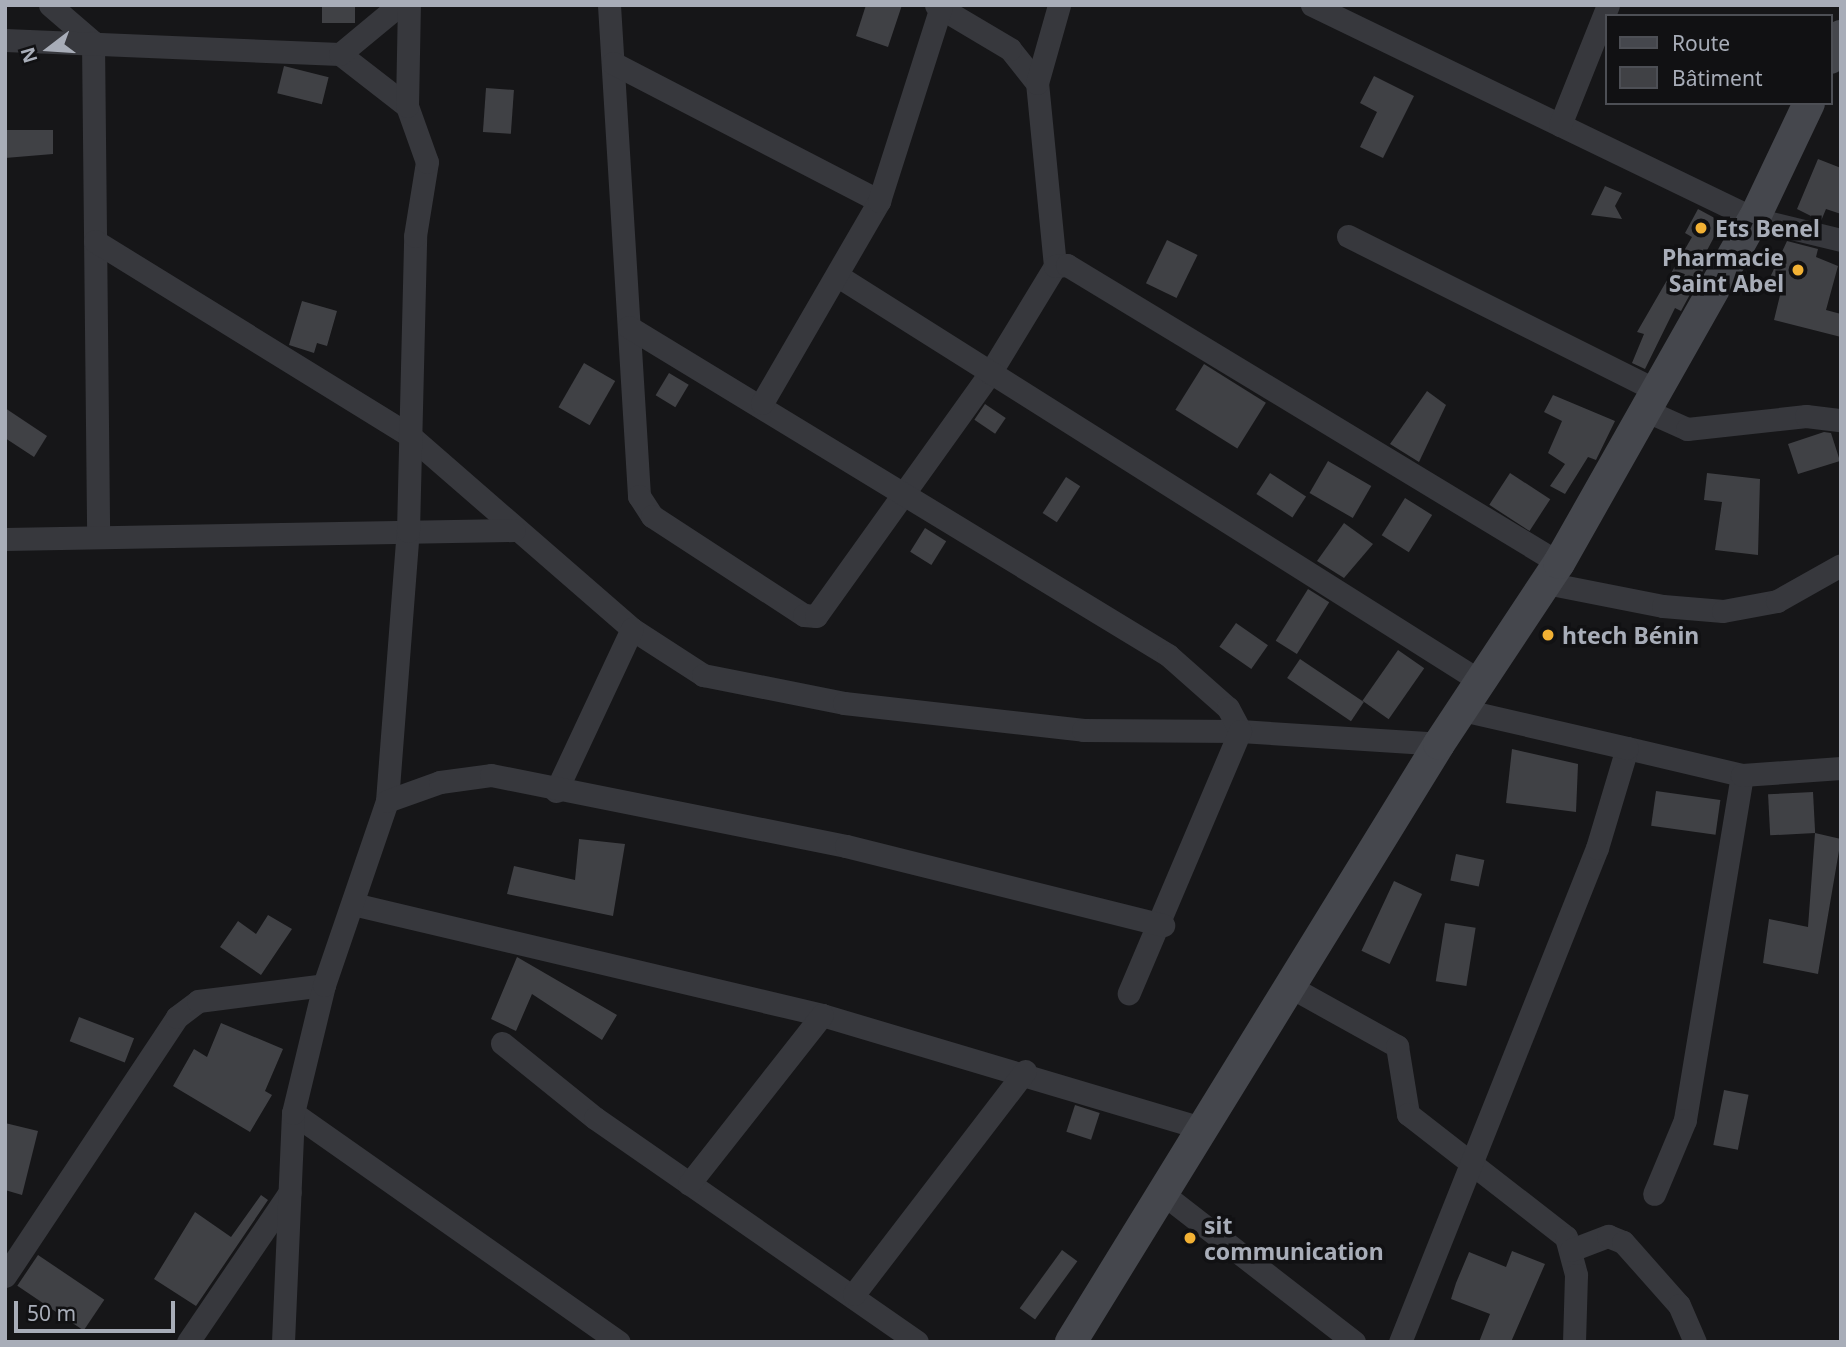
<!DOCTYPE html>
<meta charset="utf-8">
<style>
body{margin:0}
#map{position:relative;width:1846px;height:1347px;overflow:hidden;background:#161618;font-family:"Noto Sans",sans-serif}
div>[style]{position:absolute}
.building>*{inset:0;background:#404145;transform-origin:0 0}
.street>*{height:23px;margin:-11.5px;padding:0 11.5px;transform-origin:11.5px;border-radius:11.5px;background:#37383d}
.secondary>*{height:32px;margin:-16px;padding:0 16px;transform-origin:16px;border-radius:16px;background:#45474d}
.dots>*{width:19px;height:19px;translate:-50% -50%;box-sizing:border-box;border:4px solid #111113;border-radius:50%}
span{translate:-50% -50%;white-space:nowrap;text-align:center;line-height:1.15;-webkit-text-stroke:7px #111113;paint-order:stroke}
.poi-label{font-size:23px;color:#a8adb8;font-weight:700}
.left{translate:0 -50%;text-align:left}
.right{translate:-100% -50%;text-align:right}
.frame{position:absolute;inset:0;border:7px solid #a8adb8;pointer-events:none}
.legend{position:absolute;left:1605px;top:14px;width:228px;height:91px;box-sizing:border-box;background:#111113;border:2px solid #4d4f55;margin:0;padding:9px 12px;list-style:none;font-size:21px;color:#a8adb8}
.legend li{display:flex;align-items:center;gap:14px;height:35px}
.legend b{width:35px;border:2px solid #4d4f55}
.north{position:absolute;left:14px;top:14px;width:70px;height:70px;-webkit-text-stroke:5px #111113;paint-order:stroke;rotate:253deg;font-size:19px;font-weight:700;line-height:28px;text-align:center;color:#a8adb8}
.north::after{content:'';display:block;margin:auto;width:24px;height:32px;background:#a8adb8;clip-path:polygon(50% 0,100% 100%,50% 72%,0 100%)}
.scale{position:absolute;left:14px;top:1301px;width:161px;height:32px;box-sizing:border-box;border:4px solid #a8adb8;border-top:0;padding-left:9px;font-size:21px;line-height:24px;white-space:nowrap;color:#a8adb8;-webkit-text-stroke:5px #111113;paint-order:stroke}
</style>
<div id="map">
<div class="building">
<div style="left:322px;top:5px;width:33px;height:18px"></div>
<div style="clip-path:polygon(866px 5px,902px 5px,888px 47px,856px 36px)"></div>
<div style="left:284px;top:66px;width:46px;height:28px;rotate:14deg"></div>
<div style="clip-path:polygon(1374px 76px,1414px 96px,1383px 158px,1360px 147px,1377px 112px,1360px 103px)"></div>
<div style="left:486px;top:88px;width:28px;height:44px;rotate:4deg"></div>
<div style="clip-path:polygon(5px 130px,53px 130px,53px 154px,5px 158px)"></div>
<div style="clip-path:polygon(1818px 159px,1841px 168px,1841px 214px,1826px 209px,1821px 221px,1797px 209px)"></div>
<div style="clip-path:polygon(1605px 186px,1622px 193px,1615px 206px,1622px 219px,1591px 215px)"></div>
<div style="clip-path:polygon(1698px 209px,1722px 222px,1703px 258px,1708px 261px,1681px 311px,1675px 308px,1645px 369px,1632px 363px,1644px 334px,1637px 332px,1692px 237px,1685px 233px)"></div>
<div style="left:1167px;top:240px;width:34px;height:48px;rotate:26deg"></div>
<div style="clip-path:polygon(1787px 241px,1818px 249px,1816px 257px,1838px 266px,1826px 310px,1841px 314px,1841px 337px,1774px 320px,1781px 291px,1766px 286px)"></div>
<div style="clip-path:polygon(302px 301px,337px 311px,327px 346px,317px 343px,314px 353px,289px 345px)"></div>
<div style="left:584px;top:363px;width:36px;height:51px;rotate:30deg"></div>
<div style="left:1204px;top:364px;width:73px;height:54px;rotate:32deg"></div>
<div style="left:669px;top:373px;width:23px;height:26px;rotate:31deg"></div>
<div style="clip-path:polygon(1427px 391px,1446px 405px,1419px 462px,1390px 444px)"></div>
<div style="clip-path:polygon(1553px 395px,1615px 421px,1596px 460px,1588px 457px,1565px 494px,1550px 486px,1565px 464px,1548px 453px,1562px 421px,1544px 412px)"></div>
<div style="left:985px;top:404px;width:25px;height:19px;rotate:34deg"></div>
<div style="clip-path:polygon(5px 408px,47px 436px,34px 457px,5px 438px)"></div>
<div style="clip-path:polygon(1824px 432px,1831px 433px,1840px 461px,1798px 474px,1788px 444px)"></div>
<div style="left:1328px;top:461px;width:50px;height:37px;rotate:30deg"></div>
<div style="left:1270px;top:473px;width:43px;height:25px;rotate:33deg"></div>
<div style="left:1510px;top:473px;width:48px;height:38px;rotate:33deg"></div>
<div style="clip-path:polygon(1707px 473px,1760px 479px,1758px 555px,1715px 550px,1722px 502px,1704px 500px)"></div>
<div style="left:1066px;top:477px;width:17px;height:43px;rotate:33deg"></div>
<div style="left:1405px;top:498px;width:32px;height:44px;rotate:32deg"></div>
<div style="clip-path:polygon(1344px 523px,1373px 544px,1344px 578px,1317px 561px)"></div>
<div style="left:925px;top:528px;width:25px;height:28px;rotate:32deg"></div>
<div style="left:1308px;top:589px;width:25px;height:61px;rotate:32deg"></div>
<div style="left:1236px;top:623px;width:39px;height:29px;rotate:35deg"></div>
<div style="left:1398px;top:650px;width:32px;height:62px;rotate:35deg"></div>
<div style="left:1300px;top:659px;width:77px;height:23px;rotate:34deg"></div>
<div style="clip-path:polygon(1512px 749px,1578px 764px,1576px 812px,1506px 803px)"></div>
<div style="left:1656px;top:791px;width:65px;height:35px;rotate:8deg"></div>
<div style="left:1813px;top:792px;width:41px;height:45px;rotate:87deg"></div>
<div style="clip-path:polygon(1815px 833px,1841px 839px,1818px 974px,1763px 963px,1769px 919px,1808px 927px)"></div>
<div style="clip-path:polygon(579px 839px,625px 844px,613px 916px,507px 894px,514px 866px,575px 880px)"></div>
<div style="left:1456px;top:854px;width:29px;height:27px;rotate:12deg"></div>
<div style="left:1394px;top:881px;width:31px;height:77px;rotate:25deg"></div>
<div style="clip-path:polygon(268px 915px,292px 929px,261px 975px,220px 947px,238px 921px,256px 934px)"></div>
<div style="left:1445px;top:923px;width:31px;height:59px;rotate:9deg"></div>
<div style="clip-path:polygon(517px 957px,617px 1015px,602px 1040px,532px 994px,516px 1031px,491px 1019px)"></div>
<div style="left:79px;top:1017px;width:59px;height:26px;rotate:21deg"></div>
<div style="clip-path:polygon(221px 1023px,283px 1049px,265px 1091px,272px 1095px,250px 1132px,173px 1086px,194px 1049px,207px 1057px)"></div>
<div style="left:1724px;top:1090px;width:25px;height:56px;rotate:11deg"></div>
<div style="left:1075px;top:1105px;width:26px;height:28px;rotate:18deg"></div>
<div style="clip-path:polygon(5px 1123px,38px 1131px,22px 1195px,5px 1190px)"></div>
<div style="clip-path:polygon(261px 1195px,268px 1200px,196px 1306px,154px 1279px,195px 1212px,231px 1237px)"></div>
<div style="left:1062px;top:1250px;width:19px;height:72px;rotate:36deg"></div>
<div style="clip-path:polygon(1512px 1251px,1545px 1264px,1511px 1342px,1479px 1342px,1490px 1314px,1451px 1299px,1456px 1283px,1469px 1252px,1506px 1267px)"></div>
<div style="left:38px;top:1255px;width:80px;height:37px;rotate:34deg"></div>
</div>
<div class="street">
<div style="left:50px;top:5px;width:57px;rotate:40.7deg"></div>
<div style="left:93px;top:42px;width:495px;rotate:89.4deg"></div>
<div style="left:609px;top:5px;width:492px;rotate:86.5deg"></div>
<div style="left:639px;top:496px;width:24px;rotate:57deg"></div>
<div style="left:652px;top:516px;width:181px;rotate:33.1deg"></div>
<div style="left:804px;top:615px;width:12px;rotate:5deg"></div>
<div style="left:816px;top:616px;width:299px;rotate:-54.4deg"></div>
<div style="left:990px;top:373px;width:125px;rotate:-58.7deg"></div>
<div style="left:1055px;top:266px;width:184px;rotate:-95.6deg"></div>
<div style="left:1037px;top:83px;width:43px;rotate:-128.5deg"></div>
<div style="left:1010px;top:49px;width:86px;rotate:-149.3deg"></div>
<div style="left:1312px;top:5px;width:491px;rotate:25.8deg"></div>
<div style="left:1754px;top:219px;width:89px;rotate:13.6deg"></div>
<div style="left:5px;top:40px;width:335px;rotate:2.4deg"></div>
<div style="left:340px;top:54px;width:85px;rotate:37.8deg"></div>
<div style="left:340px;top:54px;width:77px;rotate:-39.7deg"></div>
<div style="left:613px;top:63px;width:300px;rotate:27.4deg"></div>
<div style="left:1037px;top:83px;width:81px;rotate:-74.2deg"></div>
<div style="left:1560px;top:125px;width:129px;rotate:-68.2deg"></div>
<div style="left:1348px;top:236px;width:347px;rotate:26.6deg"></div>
<div style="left:95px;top:241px;width:369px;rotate:31.7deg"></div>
<div style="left:409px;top:435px;width:296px;rotate:41deg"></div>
<div style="left:632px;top:629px;width:85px;rotate:32.9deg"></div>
<div style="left:703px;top:675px;width:144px;rotate:11.2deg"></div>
<div style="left:844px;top:703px;width:241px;rotate:6.4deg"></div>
<div style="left:1083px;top:730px;width:157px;rotate:0.4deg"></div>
<div style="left:1240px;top:731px;width:199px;rotate:3.7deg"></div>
<div style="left:1055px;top:266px;width:12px;rotate:-5deg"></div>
<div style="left:1067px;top:265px;width:575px;rotate:31.2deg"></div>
<div style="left:838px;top:276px;width:759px;rotate:32.25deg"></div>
<div style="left:629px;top:327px;width:631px;rotate:31.32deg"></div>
<div style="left:1168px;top:655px;width:80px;rotate:41.5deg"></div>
<div style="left:1228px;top:708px;width:26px;rotate:62deg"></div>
<div style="left:1240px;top:731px;width:285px;rotate:113deg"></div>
<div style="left:762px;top:403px;width:233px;rotate:-59.9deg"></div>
<div style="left:879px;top:201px;width:204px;rotate:-72.3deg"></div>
<div style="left:1647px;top:411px;width:44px;rotate:24.2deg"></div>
<div style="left:1687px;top:429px;width:120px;rotate:-6.2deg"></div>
<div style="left:1806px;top:416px;width:35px;rotate:7deg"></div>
<div style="left:5px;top:539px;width:509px;rotate:-1.01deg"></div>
<div style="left:1546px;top:583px;width:119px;rotate:11.1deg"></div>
<div style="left:1663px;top:606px;width:60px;rotate:4.8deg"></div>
<div style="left:1723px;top:611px;width:55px;rotate:-10.5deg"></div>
<div style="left:1777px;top:601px;width:73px;rotate:-29.4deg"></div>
<div style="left:1627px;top:748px;width:118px;rotate:13.2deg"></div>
<div style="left:1742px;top:775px;width:350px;rotate:99.4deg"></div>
<div style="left:1685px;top:1120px;width:80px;rotate:112.7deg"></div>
<div style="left:1742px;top:775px;width:99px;rotate:-4deg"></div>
<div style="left:556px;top:791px;width:179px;rotate:-64.9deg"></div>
<div style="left:387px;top:801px;width:271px;rotate:-85.6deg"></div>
<div style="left:408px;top:531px;width:295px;rotate:-88.6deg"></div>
<div style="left:415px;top:236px;width:75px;rotate:-80.8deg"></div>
<div style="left:427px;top:162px;width:59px;rotate:-109.7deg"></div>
<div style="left:407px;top:106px;width:101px;rotate:-88.9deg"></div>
<div style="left:353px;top:904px;width:482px;rotate:13.3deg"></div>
<div style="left:822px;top:1015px;width:395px;rotate:16.6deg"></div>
<div style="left:1289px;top:986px;width:124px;rotate:29.1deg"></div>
<div style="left:1397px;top:1046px;width:69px;rotate:80.8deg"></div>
<div style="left:1408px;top:1114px;width:200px;rotate:37.9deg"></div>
<div style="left:1566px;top:1237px;width:39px;rotate:75deg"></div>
<div style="left:1576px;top:1275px;width:67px;rotate:91.7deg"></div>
<div style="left:502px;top:1043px;width:119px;rotate:38.9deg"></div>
<div style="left:595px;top:1118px;width:392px;rotate:34.8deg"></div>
<div style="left:293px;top:1113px;width:398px;rotate:35.1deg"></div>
<div style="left:689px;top:1184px;width:215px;rotate:-51.8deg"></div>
<div style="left:1162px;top:1193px;width:243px;rotate:37.8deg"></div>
<div style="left:1571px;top:1250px;width:40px;rotate:-21deg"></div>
<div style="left:1608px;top:1236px;width:16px;rotate:22deg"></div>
<div style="left:1623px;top:1242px;width:84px;rotate:48.4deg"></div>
<div style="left:1679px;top:1305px;width:40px;rotate:66.6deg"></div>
<div style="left:5px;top:1276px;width:311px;rotate:-56.4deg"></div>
<div style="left:177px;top:1017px;width:26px;rotate:-37deg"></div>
<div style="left:198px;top:1001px;width:127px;rotate:-7.2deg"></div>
<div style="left:854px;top:1294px;width:281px;rotate:-52.5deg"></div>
<div style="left:188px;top:1342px;width:181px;rotate:-55.8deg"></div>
<div style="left:283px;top:1342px;width:229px;rotate:-87.5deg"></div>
<div style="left:293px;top:1113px;width:132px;rotate:-76.4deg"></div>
<div style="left:324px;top:985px;width:194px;rotate:-71.1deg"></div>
<div style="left:387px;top:801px;width:56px;rotate:-19.7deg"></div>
<div style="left:440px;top:782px;width:51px;rotate:-7.8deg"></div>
<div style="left:491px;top:775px;width:362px;rotate:11.3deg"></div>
<div style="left:846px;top:846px;width:327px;rotate:14deg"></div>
<div style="left:1400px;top:1342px;width:532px;rotate:-68.26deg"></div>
<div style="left:1597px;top:848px;width:104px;rotate:-73.3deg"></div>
<div style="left:1627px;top:748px;width:169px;rotate:-167deg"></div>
</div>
<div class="secondary">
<div style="left:1830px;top:58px;width:25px;rotate:-63deg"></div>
<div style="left:1071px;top:1342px;width:702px;rotate:-58.39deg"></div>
<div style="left:1439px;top:744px;width:217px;rotate:-56.5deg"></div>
<div style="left:1559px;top:563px;width:395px;rotate:-60.5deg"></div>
<div style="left:1754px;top:219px;width:128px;rotate:-64.6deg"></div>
</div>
<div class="dots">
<div style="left:1701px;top:228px;background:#f2b134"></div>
<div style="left:1798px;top:270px;background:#f2b134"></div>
<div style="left:1548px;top:635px;background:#f2b134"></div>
<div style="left:1190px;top:1238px;background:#f2b134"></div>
</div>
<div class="poi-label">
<span class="left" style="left:1715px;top:228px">Ets Benel</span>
<span class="right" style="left:1784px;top:270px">Pharmacie<br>Saint Abel</span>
<span class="left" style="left:1562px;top:635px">htech Bénin</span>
<span class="left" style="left:1204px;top:1238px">sit<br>communication</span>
</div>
<div class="frame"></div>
<ul class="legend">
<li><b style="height:9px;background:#45474d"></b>Route</li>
<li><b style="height:19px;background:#404145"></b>Bâtiment</li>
</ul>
<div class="north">N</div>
<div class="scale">50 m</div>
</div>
